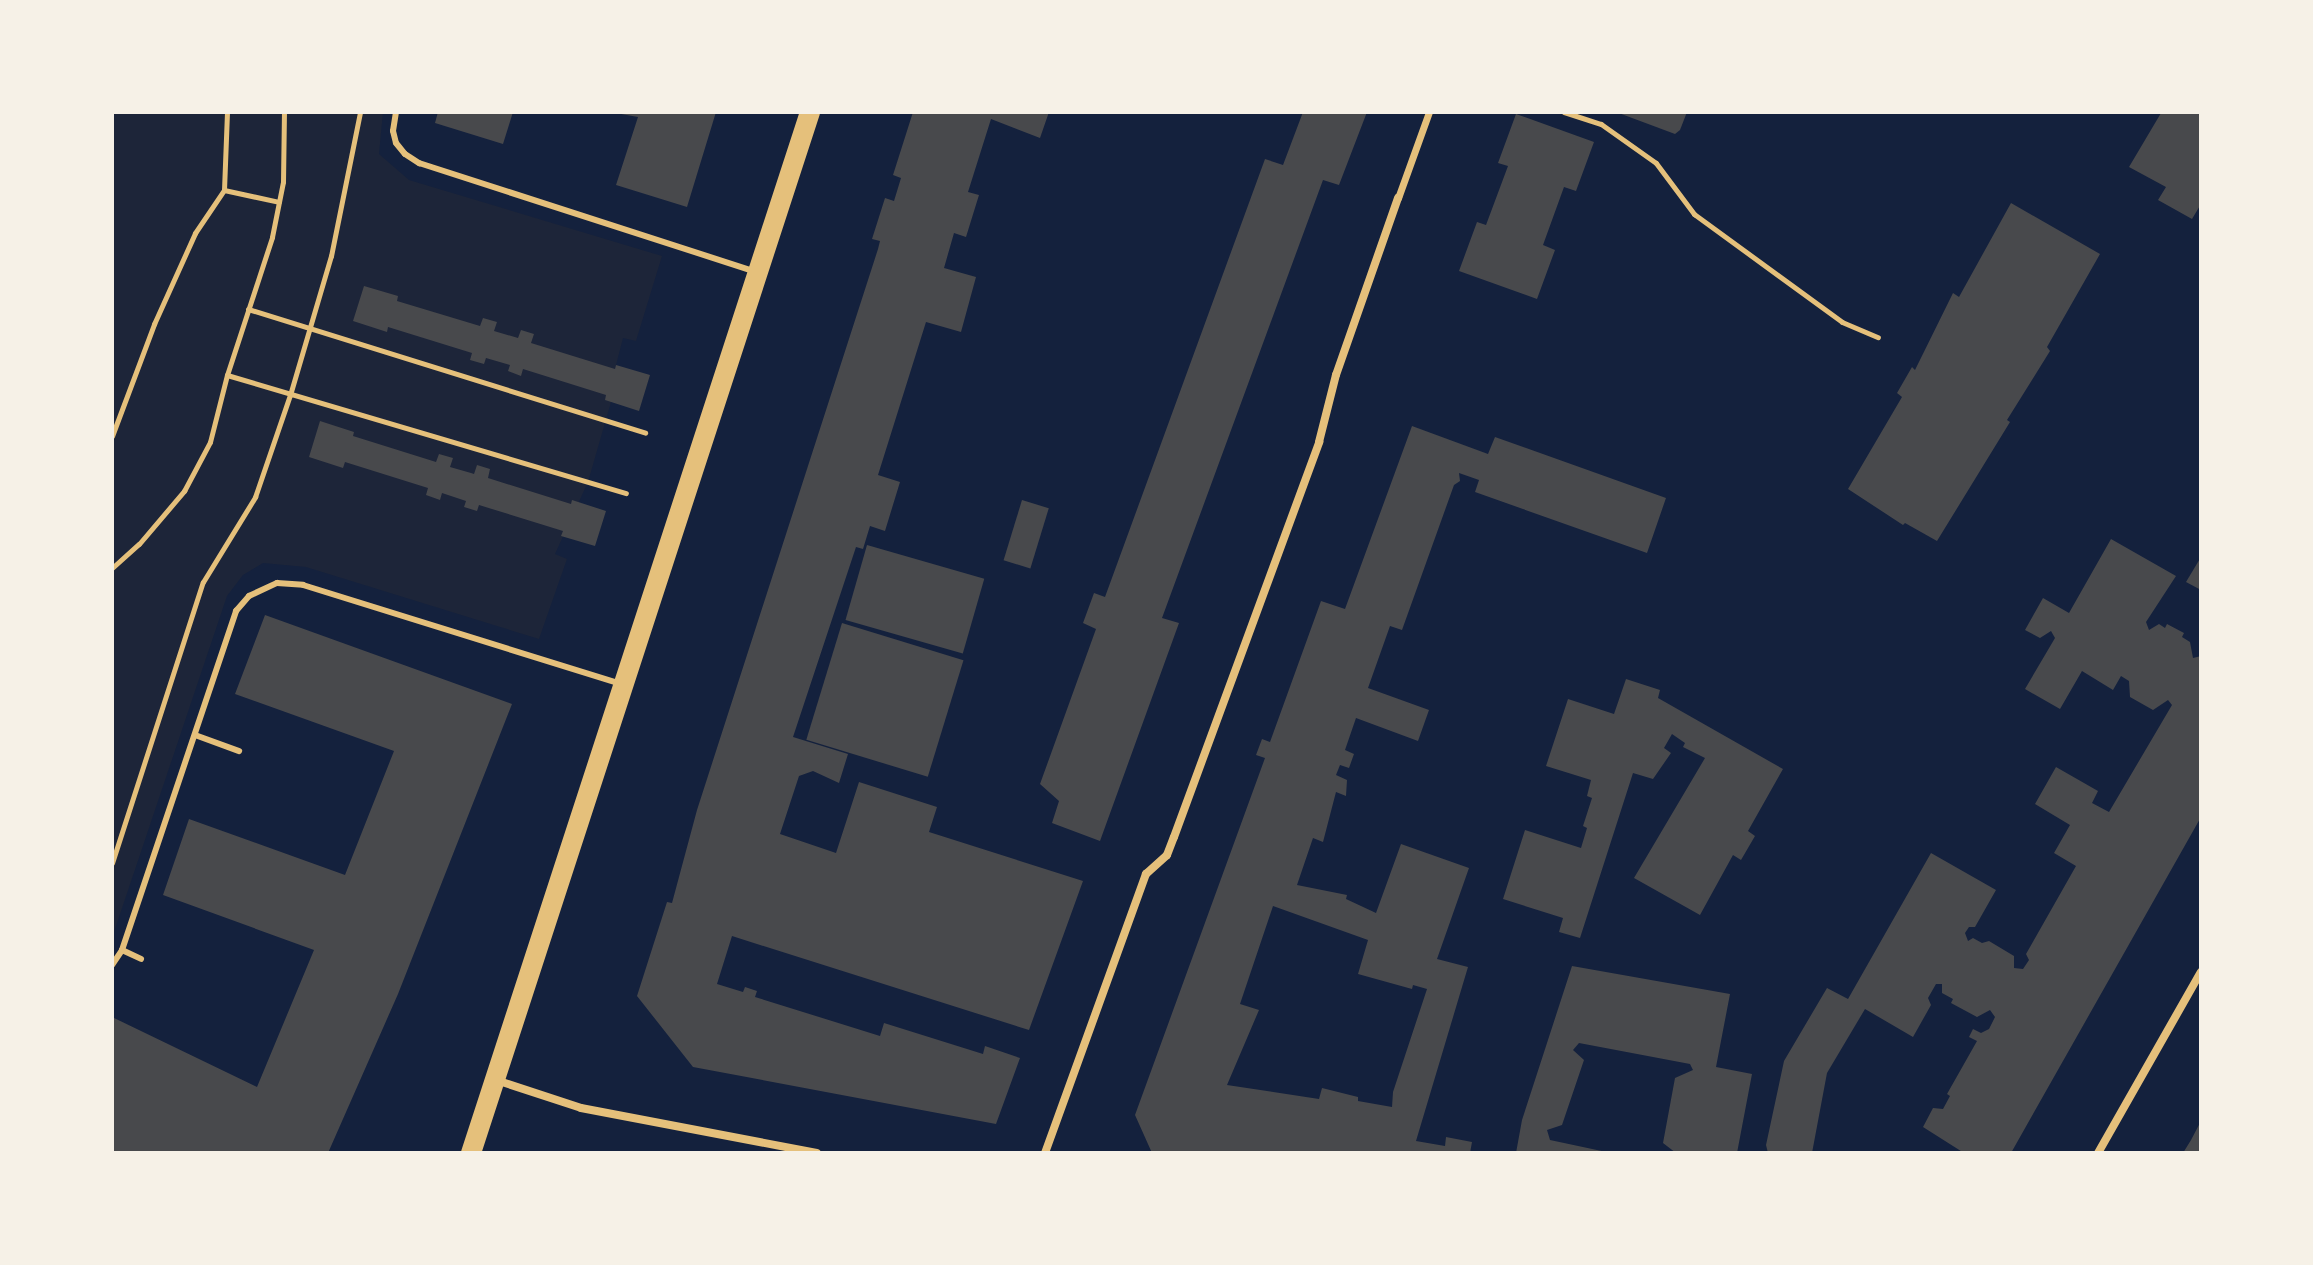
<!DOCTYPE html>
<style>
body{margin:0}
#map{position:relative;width:2313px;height:1265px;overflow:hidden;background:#14213d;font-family:Helvetica,sans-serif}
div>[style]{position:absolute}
.green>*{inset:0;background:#1d2539}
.building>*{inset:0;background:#48494c;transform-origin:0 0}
.path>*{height:5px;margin:-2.5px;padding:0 2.5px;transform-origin:2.5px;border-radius:2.5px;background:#e5c07b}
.service>*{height:6px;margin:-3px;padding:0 3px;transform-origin:3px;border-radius:3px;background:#e5c07b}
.pedestrian>*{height:7px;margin:-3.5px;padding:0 3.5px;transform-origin:3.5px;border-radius:3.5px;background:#e5c07b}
.minor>*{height:8px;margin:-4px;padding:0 4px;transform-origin:4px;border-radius:4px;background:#e5c07b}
.primary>*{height:20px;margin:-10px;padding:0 10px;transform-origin:10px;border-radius:10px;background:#e5c07b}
span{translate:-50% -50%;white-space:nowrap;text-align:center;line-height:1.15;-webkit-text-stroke:6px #f6f1e7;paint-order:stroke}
.frame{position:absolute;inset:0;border:114px solid #f6f1e7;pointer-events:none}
</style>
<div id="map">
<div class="green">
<div style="clip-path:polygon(112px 112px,383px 112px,379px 154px,409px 180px,662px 256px,636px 341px,623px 338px,615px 369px,611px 402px,588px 482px,555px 554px,567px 559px,539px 639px,306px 567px,263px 563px,243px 575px,227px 596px,112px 938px)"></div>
</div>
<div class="building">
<div style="clip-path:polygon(438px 112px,513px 112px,503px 144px,435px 123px)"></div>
<div style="clip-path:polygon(610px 112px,716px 112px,687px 207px,616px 185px,638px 117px)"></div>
<div style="clip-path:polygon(913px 112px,1049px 112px,1040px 138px,991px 119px,968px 192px,979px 195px,966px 237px,954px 233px,944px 268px,976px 277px,961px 332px,926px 322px,878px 475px,900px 482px,885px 531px,870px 526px,863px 549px,856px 547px,793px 737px,848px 754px,839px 783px,813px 771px,799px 776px,780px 834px,836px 853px,859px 782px,937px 807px,929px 832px,1083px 881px,1029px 1030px,732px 936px,717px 984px,743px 992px,745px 987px,757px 991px,755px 997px,880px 1036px,884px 1023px,983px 1054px,985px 1046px,1020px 1058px,996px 1124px,693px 1067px,637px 996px,667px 902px,672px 903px,697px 810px,878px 249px,880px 241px,872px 239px,885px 198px,894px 201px,901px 178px,893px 175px)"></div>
<div style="clip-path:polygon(1303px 112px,1367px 112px,1339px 185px,1323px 180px,1162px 618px,1179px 623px,1100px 841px,1052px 823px,1059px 801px,1040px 784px,1096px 629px,1083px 623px,1094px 593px,1105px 597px,1265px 159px,1283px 165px)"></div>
<div style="clip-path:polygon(1616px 112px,1687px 112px,1680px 130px,1675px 134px)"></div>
<div style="clip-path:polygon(2201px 112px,2201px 204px,2192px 219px,2158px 200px,2166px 187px,2129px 167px,2161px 113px)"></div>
<div style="clip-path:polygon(1516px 114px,1594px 142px,1576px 191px,1564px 187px,1543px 245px,1555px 250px,1537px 299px,1459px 271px,1477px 222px,1486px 225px,1508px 166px,1498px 163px)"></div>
<div style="clip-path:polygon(2011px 203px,2100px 254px,2047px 347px,2050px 351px,2007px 420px,2010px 422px,1937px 541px,1905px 523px,1903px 525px,1848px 489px,1902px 397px,1897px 393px,1912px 367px,1915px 370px,1953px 293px,1959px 297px)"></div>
<div style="clip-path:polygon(364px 286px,398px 296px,397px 301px,480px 326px,483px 318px,497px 322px,494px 331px,518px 338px,521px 330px,534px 334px,531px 343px,615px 369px,616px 365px,650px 375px,639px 411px,605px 400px,606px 395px,523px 369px,521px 376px,508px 371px,510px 365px,486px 358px,484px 364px,470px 360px,472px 353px,388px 327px,387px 332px,353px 321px)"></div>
<div style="clip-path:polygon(320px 421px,354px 432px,353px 436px,436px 462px,439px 454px,453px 458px,450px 467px,471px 473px,474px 474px,477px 465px,490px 469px,488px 478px,571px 504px,572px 500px,606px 511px,595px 546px,561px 536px,563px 531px,479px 505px,477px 511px,464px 507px,466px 501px,442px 493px,440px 500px,426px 495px,428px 488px,345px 462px,343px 468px,309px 457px)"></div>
<div style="clip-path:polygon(evenodd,1412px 426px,1488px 454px,1495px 437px,1666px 498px,1647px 553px,1475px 492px,1479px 480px,1459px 473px,1460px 481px,1454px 485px,1402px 630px,1390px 626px,1368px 688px,1429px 710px,1418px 741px,1356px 718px,1345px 750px,1354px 754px,1349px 768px,1340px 765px,1336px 775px,1347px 780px,1346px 796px,1336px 792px,1323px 842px,1313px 838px,1297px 885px,1347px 895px,1346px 899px,1376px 913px,1401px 844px,1469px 868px,1437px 959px,1468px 967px,1416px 1141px,1445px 1146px,1446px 1137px,1472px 1142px,1470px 1153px,1152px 1153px,1135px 1115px,1265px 758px,1256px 755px,1262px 739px,1270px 742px,1321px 601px,1345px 609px,1412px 426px,1273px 906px,1368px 940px,1358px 974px,1412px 989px,1413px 985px,1427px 989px,1393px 1092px,1392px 1107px,1358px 1101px,1358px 1097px,1322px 1088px,1319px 1099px,1227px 1085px,1259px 1010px,1240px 1004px,1273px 906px)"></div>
<div style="left:1022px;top:500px;width:28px;height:63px;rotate:17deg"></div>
<div style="clip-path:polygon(2111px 539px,2176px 576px,2146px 622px,2149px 630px,2159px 624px,2165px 628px,2167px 624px,2184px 633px,2182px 637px,2190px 642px,2193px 658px,2201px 656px,2201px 817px,2188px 840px,2011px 1153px,1964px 1153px,1923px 1127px,1933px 1108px,1943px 1109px,1950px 1096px,1947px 1094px,1977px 1041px,1969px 1037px,1973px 1029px,1981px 1033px,1989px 1029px,1995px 1017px,1990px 1010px,1977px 1017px,1951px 1003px,1953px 999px,1942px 993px,1942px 984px,1936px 984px,1928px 998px,1931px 1005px,1913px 1037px,1865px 1009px,1827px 1073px,1812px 1153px,1768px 1153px,1766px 1145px,1784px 1061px,1827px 988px,1848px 999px,1931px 853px,1996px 890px,1975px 927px,1969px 927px,1965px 933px,1968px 941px,1973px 938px,1982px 943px,1989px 941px,2014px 956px,2014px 968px,2023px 969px,2029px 960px,2026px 954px,2076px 866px,2054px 853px,2070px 825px,2035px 804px,2056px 767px,2098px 791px,2092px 803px,2109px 812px,2172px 705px,2168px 700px,2153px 710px,2130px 697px,2129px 681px,2121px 676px,2113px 690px,2082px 671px,2060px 709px,2025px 689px,2055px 638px,2051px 631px,2040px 638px,2025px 630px,2043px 598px,2069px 613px)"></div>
<div style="left:867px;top:545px;width:122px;height:78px;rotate:16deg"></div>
<div style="clip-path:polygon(2201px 557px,2201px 590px,2186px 582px)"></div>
<div style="clip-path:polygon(265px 615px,512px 704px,398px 994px,328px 1153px,112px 1153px,112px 1017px,257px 1087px,314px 950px,163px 895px,189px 819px,345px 875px,394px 751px,235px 694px)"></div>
<div style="left:842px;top:623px;width:127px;height:122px;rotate:17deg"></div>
<div style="clip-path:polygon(1626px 679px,1660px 690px,1658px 698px,1783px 769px,1748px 831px,1755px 836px,1741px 860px,1733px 855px,1700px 915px,1634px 878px,1705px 758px,1683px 747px,1685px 743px,1672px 734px,1664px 748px,1671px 753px,1653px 779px,1633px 773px,1580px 938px,1559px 932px,1563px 918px,1503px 899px,1525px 830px,1581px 848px,1587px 828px,1583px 826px,1592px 798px,1587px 796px,1591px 780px,1546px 766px,1568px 699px,1614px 714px)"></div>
<div style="clip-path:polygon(1572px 966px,1730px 994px,1716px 1067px,1752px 1074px,1737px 1153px,1676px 1153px,1663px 1143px,1675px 1078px,1693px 1070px,1690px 1064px,1579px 1043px,1573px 1050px,1584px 1060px,1562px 1125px,1547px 1130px,1550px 1140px,1611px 1153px,1516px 1153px,1522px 1120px)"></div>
<div style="clip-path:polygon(2201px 1121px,2201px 1153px,2183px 1153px,2191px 1140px)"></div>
</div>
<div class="path">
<div style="left:1564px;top:112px;width:39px;rotate:18deg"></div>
<div style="left:1601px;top:124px;width:67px;rotate:35.3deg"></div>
<div style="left:1656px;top:163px;width:64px;rotate:53.3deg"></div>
<div style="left:1694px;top:214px;width:183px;rotate:36.1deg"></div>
<div style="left:1842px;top:322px;width:39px;rotate:23deg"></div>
<div style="left:224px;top:190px;width:56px;rotate:12.3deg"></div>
<div style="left:248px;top:309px;width:416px;rotate:17.3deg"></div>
<div style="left:227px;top:375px;width:416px;rotate:16.5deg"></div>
<div style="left:112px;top:436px;width:120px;rotate:-69.4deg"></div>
<div style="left:154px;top:324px;width:100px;rotate:-65.7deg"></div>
<div style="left:195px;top:233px;width:52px;rotate:-56deg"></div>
<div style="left:224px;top:190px;width:78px;rotate:-87.8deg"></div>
<div style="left:112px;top:568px;width:36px;rotate:-42deg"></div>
<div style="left:139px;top:544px;width:70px;rotate:-49.7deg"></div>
<div style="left:184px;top:491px;width:55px;rotate:-62deg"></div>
<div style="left:210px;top:442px;width:69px;rotate:-75.8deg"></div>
<div style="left:227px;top:375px;width:145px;rotate:-71.9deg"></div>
<div style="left:272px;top:237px;width:56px;rotate:-78.7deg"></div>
<div style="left:283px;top:182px;width:70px;rotate:-89.2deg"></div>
<div style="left:112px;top:863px;width:295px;rotate:-72.1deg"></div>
<div style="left:203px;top:582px;width:100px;rotate:-58.5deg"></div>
<div style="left:255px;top:497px;width:108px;rotate:-71.1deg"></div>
<div style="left:290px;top:395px;width:145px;rotate:-73.6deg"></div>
<div style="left:331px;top:256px;width:147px;rotate:-78.6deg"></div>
</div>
<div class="service">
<div style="left:396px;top:112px;width:19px;rotate:99deg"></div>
<div style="left:393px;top:131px;width:12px;rotate:76deg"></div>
<div style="left:396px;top:143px;width:14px;rotate:51deg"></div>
<div style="left:405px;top:154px;width:17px;rotate:33deg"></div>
<div style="left:419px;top:163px;width:354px;rotate:17.9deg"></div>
<div style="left:195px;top:735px;width:47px;rotate:20deg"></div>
<div style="left:122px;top:950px;width:21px;rotate:25deg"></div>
<div style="left:112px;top:965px;width:18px;rotate:-56deg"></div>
<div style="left:122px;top:950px;width:358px;rotate:-71.4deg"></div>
<div style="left:236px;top:611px;width:20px;rotate:-49deg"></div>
<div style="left:249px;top:596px;width:31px;rotate:-25deg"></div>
<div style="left:277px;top:583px;width:26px;rotate:4deg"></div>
<div style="left:303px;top:585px;width:332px;rotate:17.3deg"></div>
</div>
<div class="pedestrian">
<div style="left:1398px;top:198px;width:91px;rotate:-70.2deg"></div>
</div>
<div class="minor">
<div style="left:496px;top:1080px;width:89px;rotate:18.2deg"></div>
<div style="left:581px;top:1108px;width:240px;rotate:10.8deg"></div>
<div style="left:1045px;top:1153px;width:297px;rotate:-70.1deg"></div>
<div style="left:1146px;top:874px;width:28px;rotate:-42deg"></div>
<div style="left:1167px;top:855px;width:19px;rotate:-69deg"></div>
<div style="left:1174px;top:837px;width:421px;rotate:-69.8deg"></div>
<div style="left:1319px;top:442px;width:69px;rotate:-75.8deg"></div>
<div style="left:1336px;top:375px;width:188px;rotate:-70.7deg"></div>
<div style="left:2098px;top:1153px;width:208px;rotate:-60.4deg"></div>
</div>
<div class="primary">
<div style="left:471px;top:1153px;width:1095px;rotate:-71.96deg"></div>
</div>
<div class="frame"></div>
</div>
